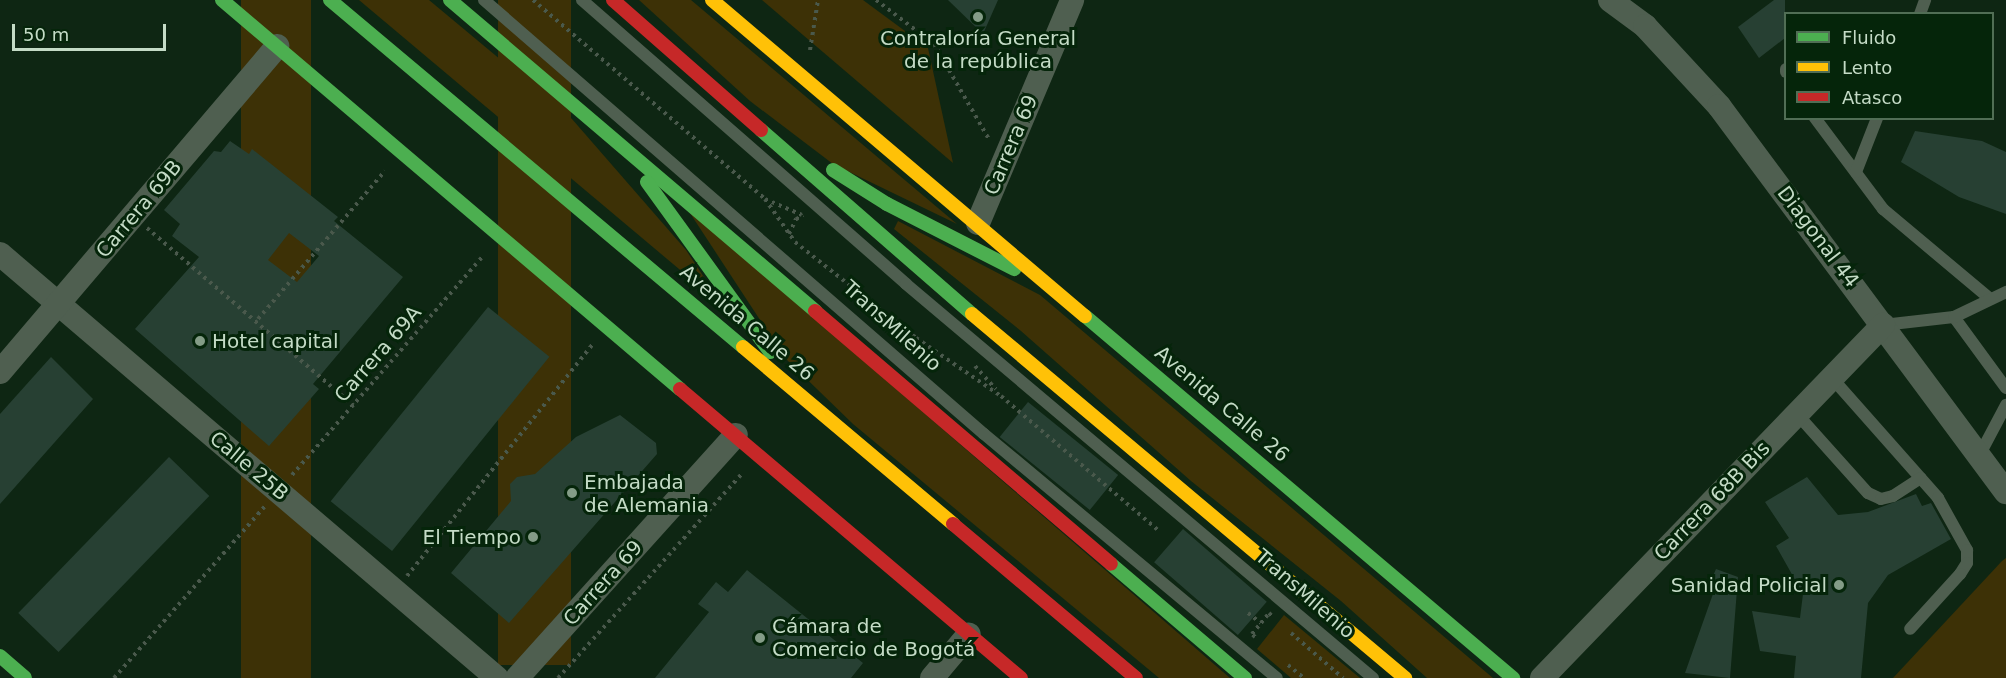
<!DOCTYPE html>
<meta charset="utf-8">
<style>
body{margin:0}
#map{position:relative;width:2006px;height:678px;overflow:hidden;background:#0e2613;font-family:"DejaVu Sans",sans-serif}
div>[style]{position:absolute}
.green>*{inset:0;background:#3d3106;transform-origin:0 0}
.building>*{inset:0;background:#274033;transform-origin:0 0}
.path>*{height:4px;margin-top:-2px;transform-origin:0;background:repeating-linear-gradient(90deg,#4a594c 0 3px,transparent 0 7.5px)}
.lane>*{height:12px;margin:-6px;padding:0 6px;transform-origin:6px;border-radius:6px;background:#4f5f50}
.street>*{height:24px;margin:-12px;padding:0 12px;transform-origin:12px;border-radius:12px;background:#4f5f50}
.fast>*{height:14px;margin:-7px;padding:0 7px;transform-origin:7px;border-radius:7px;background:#4caf50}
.slow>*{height:14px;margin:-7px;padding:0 7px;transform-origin:7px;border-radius:7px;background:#ffc107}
.jam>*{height:14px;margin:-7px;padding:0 7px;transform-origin:7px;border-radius:7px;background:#c62828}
.dots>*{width:16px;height:16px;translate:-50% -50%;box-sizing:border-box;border:3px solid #05250a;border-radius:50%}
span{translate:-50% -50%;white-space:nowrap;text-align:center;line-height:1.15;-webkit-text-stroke:6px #05250a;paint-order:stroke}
.poi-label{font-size:20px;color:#c4dbc6}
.left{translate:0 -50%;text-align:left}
.right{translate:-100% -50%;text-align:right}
.street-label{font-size:20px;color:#c4dbc6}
.legend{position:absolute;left:1784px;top:12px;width:210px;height:108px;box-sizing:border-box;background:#05250a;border:2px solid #516e55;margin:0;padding:8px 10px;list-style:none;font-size:18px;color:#c4dbc6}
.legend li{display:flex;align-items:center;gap:12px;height:30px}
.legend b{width:30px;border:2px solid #516e55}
.scale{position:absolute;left:12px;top:24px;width:154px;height:27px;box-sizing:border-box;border:3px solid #c4dbc6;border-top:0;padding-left:8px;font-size:18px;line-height:21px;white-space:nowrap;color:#c4dbc6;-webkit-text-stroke:4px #05250a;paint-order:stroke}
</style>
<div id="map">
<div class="green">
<div style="left:241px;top:0;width:70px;height:1047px"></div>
<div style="clip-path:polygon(359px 0,429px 0,572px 119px,686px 250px,723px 306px)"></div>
<div style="left:498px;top:0;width:73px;height:665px"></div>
<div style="clip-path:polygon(639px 0,691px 0,957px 224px,833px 164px,750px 101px)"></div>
<div style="clip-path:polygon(762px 0,863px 0,928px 48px,953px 163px)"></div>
<div style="clip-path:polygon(686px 207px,1230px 678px,1159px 678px,853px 424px,785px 358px)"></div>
<div style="clip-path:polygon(898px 221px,1040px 295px,1493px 678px,1427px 678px,1341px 601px,1191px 481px,1021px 331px,894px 229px)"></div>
<div style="clip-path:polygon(2006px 558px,2006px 678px,1893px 678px,2002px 561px)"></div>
<div style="clip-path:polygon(1284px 615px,1360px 678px,1291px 678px,1257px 649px)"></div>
</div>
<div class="building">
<div style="clip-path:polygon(948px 0,998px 0,983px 34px)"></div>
<div style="clip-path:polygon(1774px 0,1785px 0,1785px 38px,1759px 58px,1738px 27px)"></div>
<div style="clip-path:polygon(1915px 131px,1982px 141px,2006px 152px,2006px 214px,1959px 197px,1901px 162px)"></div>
<div style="clip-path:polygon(evenodd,230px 141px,249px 154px,252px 149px,338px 217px,334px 221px,403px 277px,313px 384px,319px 389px,269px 446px,135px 329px,199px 257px,172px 236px,180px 224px,164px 210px,214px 151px,221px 152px,230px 141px,289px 233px,319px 256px,297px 282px,268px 260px,289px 233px)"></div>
<div style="left:488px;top:307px;width:79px;height:250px;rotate:39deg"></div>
<div style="clip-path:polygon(51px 357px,93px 399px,0 504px,0 414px)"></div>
<div style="left:1028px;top:402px;width:116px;height:45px;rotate:39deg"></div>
<div style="clip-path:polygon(620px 415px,656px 443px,657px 454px,509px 623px,451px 573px,511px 501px,510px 484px,517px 477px,535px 474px,576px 437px)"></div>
<div style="left:169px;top:457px;width:56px;height:217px;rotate:44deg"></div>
<div style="clip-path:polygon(1807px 477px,1838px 515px,1868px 512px,1916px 494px,1922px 506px,1931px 503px,1951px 539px,1888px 575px,1868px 603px,1861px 678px,1794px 678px,1796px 656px,1760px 651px,1752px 611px,1800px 618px,1803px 594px,1776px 546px,1789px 538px,1765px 502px)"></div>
<div style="left:1183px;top:529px;width:111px;height:44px;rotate:41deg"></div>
<div style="clip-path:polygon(1716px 569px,1738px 577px,1730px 678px,1685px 673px,1714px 591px,1708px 588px)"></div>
<div style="clip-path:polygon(747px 570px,863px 663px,851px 678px,655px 678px,709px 612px,698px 604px,716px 582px,728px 592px)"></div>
</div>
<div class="path">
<div style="left:533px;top:0;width:306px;rotate:40.6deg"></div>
<div style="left:765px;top:199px;width:52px;rotate:55.1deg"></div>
<div style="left:795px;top:242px;width:154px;rotate:38.4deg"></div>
<div style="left:916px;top:338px;width:103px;rotate:34.3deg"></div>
<div style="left:1001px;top:396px;width:209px;rotate:40.5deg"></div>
<div style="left:876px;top:0;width:73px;rotate:37.2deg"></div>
<div style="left:934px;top:44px;width:112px;rotate:60deg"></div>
<div style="left:810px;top:50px;width:51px;rotate:-80.9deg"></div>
<div style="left:765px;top:199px;width:40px;rotate:23.4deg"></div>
<div style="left:147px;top:228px;width:272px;rotate:40.7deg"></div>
<div style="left:789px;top:234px;width:17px;rotate:-65deg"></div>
<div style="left:796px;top:219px;width:8px;rotate:-23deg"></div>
<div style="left:258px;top:319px;width:195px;rotate:-49.4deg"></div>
<div style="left:975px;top:366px;width:31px;rotate:48deg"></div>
<div style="left:292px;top:475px;width:292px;rotate:-48.9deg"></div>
<div style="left:407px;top:576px;width:296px;rotate:-51.3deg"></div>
<div style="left:1248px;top:613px;width:16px;rotate:38deg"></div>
<div style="left:1261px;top:623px;width:13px;rotate:-51deg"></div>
<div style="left:1269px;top:613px;width:4px;rotate:45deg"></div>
<div style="left:1291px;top:633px;width:69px;rotate:40.9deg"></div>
<div style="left:1255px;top:637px;width:4px;rotate:-135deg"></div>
<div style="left:1252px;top:634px;width:14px;rotate:-51deg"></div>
<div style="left:1288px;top:665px;width:21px;rotate:39deg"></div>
<div style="left:114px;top:678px;width:229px;rotate:-48.7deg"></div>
<div style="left:558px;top:678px;width:275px;rotate:-48deg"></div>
</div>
<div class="lane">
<div style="left:484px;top:0;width:662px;rotate:40.96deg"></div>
<div style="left:984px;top:434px;width:381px;rotate:39.8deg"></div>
<div style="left:582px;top:0;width:431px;rotate:41.2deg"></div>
<div style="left:906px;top:284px;width:611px;rotate:40.15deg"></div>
<div style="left:1920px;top:14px;width:15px;rotate:-70deg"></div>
<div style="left:1786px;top:69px;width:3px;rotate:90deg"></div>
<div style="left:1815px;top:118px;width:114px;rotate:53.2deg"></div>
<div style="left:1883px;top:209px;width:138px;rotate:40deg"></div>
<div style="left:1856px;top:172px;width:58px;rotate:-68.7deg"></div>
<div style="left:1954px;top:317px;width:88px;rotate:53.8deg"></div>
<div style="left:1883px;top:325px;width:71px;rotate:-6.4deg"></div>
<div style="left:1954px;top:317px;width:58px;rotate:-25.7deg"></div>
<div style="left:1832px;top:378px;width:160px;rotate:48.5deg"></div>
<div style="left:1938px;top:498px;width:60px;rotate:60.9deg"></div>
<div style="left:1967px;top:550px;width:13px;rotate:90deg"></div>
<div style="left:1967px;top:563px;width:13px;rotate:122deg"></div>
<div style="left:1960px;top:574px;width:74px;rotate:132.3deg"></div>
<div style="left:1797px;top:414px;width:106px;rotate:48.1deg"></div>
<div style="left:1868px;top:493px;width:14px;rotate:25deg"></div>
<div style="left:1881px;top:499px;width:12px;rotate:-14deg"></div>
<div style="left:1893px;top:496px;width:33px;rotate:-33deg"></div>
<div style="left:1979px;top:456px;width:58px;rotate:-62.1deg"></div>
</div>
<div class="street">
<div style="left:1610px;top:0;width:44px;rotate:36.6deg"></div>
<div style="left:1645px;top:26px;width:109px;rotate:47.2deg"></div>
<div style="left:1719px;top:106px;width:481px;rotate:53.4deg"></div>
<div style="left:978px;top:223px;width:242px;rotate:-67.1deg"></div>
<div style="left:0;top:254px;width:653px;rotate:40.47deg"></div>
<div style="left:0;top:372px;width:428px;rotate:-49.6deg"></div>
<div style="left:517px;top:678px;width:327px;rotate:-48deg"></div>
<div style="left:932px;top:678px;width:57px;rotate:-49.9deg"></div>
<div style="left:1542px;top:678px;width:491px;rotate:-46deg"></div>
</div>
<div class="fast">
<div style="left:222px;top:0;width:601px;rotate:40.34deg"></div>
<div style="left:330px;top:0;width:539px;rotate:40.04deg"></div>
<div style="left:450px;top:0;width:480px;rotate:40.4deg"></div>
<div style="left:761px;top:130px;width:280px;rotate:41.1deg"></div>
<div style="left:833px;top:170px;width:64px;rotate:32.2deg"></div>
<div style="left:887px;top:204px;width:143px;rotate:27.1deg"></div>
<div style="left:647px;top:182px;width:210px;rotate:54.1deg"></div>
<div style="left:1085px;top:316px;width:561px;rotate:40.22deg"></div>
<div style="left:1111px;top:564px;width:176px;rotate:40.4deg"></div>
<div style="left:0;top:656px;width:33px;rotate:41deg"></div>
</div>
<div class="slow">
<div style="left:712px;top:0;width:489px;rotate:40.3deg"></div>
<div style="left:972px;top:314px;width:566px;rotate:40.05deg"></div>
<div style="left:743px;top:347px;width:275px;rotate:40.1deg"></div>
</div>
<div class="jam">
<div style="left:613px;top:0;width:197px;rotate:41.3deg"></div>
<div style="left:815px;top:311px;width:389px;rotate:40.5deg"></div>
<div style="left:680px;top:389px;width:447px;rotate:40.3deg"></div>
<div style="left:953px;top:524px;width:239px;rotate:40.1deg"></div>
</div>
<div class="dots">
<div style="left:978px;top:17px;background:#849c87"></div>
<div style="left:200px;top:341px;background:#849c87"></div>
<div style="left:572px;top:493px;background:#849c87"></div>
<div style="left:533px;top:537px;background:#849c87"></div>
<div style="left:1839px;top:585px;background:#849c87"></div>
<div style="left:760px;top:638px;background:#849c87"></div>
</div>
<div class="poi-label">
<span style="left:978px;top:50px">Contraloría General<br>de la república</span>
<span class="left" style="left:212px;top:341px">Hotel capital</span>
<span class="left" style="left:584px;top:494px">Embajada<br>de Alemania</span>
<span class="right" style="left:521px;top:537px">El Tiempo</span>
<span class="right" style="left:1827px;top:585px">Sanidad Policial</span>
<span class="left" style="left:772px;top:638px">Cámara de<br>Comercio de Bogotá</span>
</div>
<div class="street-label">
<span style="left:1011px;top:145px;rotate:-67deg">Carrera 69</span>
<span style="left:139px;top:209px;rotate:-50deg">Carrera 69B</span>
<span style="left:1818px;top:237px;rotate:53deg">Diagonal 44</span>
<span style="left:747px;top:323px;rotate:40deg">Avenida Calle 26</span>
<span style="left:892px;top:326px;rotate:42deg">TransMilenio</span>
<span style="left:378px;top:354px;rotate:-49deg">Carrera 69A</span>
<span style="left:1222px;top:404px;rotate:40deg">Avenida Calle 26</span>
<span style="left:249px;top:466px;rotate:40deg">Calle 25B</span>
<span style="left:1712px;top:501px;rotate:-46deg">Carrera 68B Bis</span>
<span style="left:603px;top:583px;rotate:-48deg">Carrera 69</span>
<span style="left:1305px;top:594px;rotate:41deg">TransMilenio</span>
</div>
<ul class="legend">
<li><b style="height:8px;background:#4caf50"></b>Fluido</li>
<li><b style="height:8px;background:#ffc107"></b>Lento</li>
<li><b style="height:8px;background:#c62828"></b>Atasco</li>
</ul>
<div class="scale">50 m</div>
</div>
